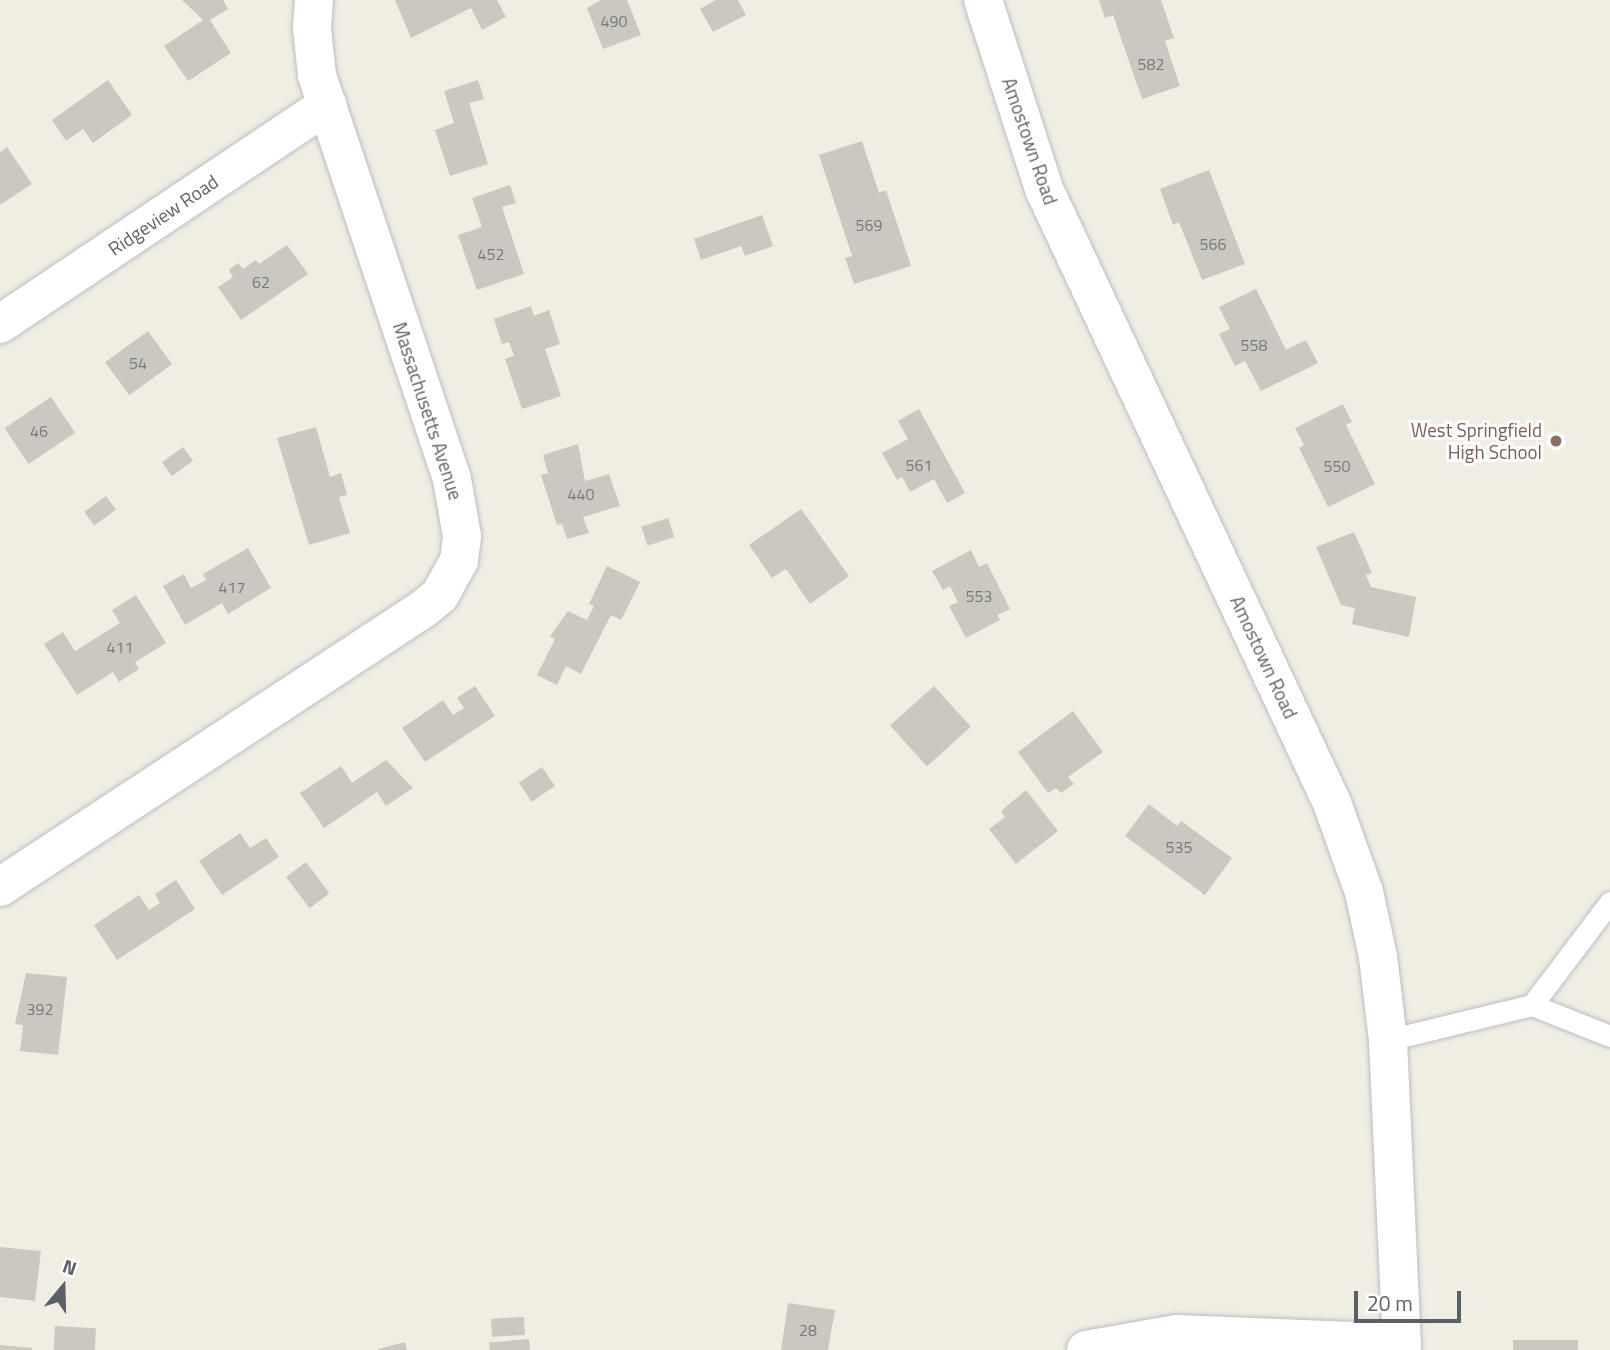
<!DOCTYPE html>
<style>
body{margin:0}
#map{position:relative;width:1610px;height:1350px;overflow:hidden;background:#f0eee3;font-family:"Titillium Web",sans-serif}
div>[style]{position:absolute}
.building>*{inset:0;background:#cbc8c0;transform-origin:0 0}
.roads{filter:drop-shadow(0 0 2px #bbbdc4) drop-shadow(0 0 2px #bbbdc4)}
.lane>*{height:21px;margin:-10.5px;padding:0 10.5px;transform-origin:10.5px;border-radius:10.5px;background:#fff}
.street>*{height:38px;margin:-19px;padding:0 19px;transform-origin:19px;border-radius:19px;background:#fff}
.secondary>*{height:38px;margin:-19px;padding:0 19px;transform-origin:19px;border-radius:19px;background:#fff}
.dots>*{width:19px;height:19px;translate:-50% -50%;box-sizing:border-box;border:4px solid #fff;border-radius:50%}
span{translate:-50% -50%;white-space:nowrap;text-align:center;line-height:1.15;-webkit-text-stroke:6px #fff;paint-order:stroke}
.number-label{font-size:16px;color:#77797c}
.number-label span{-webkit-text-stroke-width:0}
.street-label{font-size:19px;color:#5b5f66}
.education-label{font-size:19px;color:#785e54}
.right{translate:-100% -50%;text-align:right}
.north{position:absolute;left:28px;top:1252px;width:70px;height:70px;-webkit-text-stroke:5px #fff;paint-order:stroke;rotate:19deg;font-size:19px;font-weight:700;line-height:28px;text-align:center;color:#5b5f66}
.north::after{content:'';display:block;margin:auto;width:24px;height:32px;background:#5b5f66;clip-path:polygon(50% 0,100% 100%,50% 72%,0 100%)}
.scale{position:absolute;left:1354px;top:1291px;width:107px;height:32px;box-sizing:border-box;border:4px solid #5b5f66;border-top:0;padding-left:9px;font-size:21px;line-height:24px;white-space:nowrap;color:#5b5f66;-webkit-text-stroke:5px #fff;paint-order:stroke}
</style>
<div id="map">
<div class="building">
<div style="clip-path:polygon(182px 0,223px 0,228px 9px,210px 20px,231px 53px,188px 81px,164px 46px,203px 20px)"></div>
<div style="clip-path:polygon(395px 0,497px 0,506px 17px,482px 30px,471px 8px,411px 38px)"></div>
<div style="clip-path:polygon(601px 0,627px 0,641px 35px,603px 49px,587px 8px)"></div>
<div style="clip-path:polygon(716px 0,738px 0,746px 15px,713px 32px,700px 9px)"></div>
<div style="clip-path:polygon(1099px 0,1161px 0,1174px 38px,1165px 41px,1180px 86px,1142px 99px,1113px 15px,1105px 18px)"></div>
<div style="clip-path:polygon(108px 80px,132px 115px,93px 143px,83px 129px,66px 141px,52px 120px)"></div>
<div style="clip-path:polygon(478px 80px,484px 99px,469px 103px,488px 164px,450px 176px,435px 130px,454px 123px,444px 91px)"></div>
<div style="clip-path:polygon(862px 141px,879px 193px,886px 190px,911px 266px,854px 284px,845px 258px,852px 256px,819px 155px)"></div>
<div style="clip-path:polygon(7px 147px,32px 184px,0 205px,0 152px)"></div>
<div style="clip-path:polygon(1209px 170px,1245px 264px,1202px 280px,1179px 222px,1173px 225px,1160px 189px)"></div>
<div style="clip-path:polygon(510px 185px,516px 203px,502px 207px,524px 274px,477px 290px,458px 235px,482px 227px,472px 198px)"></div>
<div style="clip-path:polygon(762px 215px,773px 246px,745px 256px,741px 246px,701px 260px,694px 239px)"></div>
<div style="clip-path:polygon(287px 245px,308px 274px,241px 320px,218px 287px,233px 277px,229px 270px,238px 263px,243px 269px,256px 260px,259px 264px)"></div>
<div style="clip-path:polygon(1256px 289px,1286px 350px,1306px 340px,1318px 363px,1261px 391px,1245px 361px,1235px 366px,1219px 334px,1230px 329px,1219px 307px)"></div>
<div style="clip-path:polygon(531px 306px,534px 316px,549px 310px,560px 344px,545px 349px,561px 396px,522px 409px,505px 359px,514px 356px,509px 342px,502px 344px,494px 319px)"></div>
<div style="left:148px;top:331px;width:41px;height:53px;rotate:54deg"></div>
<div style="left:51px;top:397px;width:43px;height:56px;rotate:56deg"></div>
<div style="clip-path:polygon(1343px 404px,1352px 422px,1346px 425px,1375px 484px,1328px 507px,1299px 448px,1304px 445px,1295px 428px)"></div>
<div style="clip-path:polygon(919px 409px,965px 493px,947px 503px,934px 479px,910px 492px,902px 477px,897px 480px,882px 453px,908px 439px,898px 421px)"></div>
<div style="clip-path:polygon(316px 427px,330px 477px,341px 473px,347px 495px,339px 497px,350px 533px,309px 545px,277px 438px)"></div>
<div style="clip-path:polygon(578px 444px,585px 481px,609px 474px,620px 506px,583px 517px,589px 533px,567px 539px,562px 524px,557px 525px,541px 475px,548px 473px,543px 455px)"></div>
<div style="left:183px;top:447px;width:17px;height:26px;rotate:54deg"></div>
<div style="left:106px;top:496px;width:17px;height:27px;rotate:54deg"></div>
<div style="clip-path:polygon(801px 509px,849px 576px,810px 604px,786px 569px,772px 578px,749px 545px)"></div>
<div style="left:668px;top:518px;width:20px;height:28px;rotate:72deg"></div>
<div style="clip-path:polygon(1354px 532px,1372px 573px,1366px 575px,1371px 587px,1416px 597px,1409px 637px,1352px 624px,1355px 608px,1341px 605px,1316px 547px)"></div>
<div style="clip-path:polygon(248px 548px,271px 588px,228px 614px,222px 603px,185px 625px,163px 586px,184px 574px,191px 588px,206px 580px,203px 574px)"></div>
<div style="clip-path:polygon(971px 550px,979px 567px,987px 563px,1010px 609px,997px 615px,1000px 620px,966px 638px,949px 606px,958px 602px,950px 586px,943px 590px,932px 571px)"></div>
<div style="clip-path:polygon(607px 566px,640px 582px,621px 620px,611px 615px,581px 674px,566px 666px,557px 685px,537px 675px,555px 639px,550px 636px,568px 611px,587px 620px,594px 606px,589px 604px)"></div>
<div style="clip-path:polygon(136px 595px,166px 643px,135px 662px,139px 669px,119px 682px,113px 672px,77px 695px,44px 644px,63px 632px,75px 651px,120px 623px,112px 610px)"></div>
<div style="clip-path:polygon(475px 686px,495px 716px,425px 762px,402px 728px,443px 700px,453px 715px,464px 708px,457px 698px)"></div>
<div style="left:934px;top:686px;width:55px;height:59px;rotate:48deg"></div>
<div style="clip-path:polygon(1073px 711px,1103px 752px,1068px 777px,1074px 784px,1061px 793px,1056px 788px,1048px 793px,1018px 752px)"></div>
<div style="clip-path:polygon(386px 760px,413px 788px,386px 806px,377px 792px,324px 828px,300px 793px,341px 766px,352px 783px)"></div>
<div style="left:542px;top:767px;width:23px;height:28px;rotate:56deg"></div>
<div style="clip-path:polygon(1026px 790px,1058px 831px,1016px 864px,989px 829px,1005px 817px,1001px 811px)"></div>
<div style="clip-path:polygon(1149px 804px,1177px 826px,1181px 821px,1232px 858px,1205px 895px,1125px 836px)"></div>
<div style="clip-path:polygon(240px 833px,250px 848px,266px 838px,279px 857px,222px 895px,199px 861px)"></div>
<div style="left:306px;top:862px;width:39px;height:25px;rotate:53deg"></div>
<div style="clip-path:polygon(176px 880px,195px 909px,117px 960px,94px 925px,139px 895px,149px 910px,160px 903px,155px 894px)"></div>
<div style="clip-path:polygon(26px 973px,67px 977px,58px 1055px,20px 1051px,23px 1025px,15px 1024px)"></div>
<div style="clip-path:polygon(0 1247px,41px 1251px,35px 1301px,0 1297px)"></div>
<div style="clip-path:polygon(788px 1303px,835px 1310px,828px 1350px,781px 1350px)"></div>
<div style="left:524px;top:1317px;width:18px;height:33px;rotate:87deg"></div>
<div style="left:55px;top:1326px;width:41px;height:24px;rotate:3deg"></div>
<div style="left:529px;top:1339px;width:11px;height:40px;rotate:85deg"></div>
<div style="left:1578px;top:1340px;width:10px;height:65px;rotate:90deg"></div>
<div style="clip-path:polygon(405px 1342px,407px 1350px,378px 1350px,378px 1349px)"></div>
<div style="clip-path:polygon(0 1345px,32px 1348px,32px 1350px,0 1350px)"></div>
</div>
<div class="roads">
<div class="lane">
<div style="left:1532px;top:1005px;width:84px;rotate:21.7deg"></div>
<div style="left:1388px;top:1040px;width:148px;rotate:-13.7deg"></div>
<div style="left:1532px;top:1005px;width:129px;rotate:-52.9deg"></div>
</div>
<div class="street">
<div style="left:0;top:324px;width:394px;rotate:-33.8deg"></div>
<div style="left:0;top:887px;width:506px;rotate:-33.31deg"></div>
<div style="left:423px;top:609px;width:22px;rotate:-39deg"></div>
<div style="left:440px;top:595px;width:39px;rotate:-61deg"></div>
<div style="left:459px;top:561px;width:25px;rotate:-83deg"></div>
<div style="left:462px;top:536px;width:58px;rotate:-100deg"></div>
<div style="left:452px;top:479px;width:426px;rotate:-108.5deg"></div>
<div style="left:317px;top:75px;width:47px;rotate:-96.1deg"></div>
<div style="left:312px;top:28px;width:28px;rotate:-86deg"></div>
<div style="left:1086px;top:1350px;width:92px;rotate:-10deg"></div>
<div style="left:1177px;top:1334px;width:225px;rotate:2.3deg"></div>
</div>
<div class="secondary">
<div style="left:983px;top:0;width:199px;rotate:72.1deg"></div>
<div style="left:1044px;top:189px;width:678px;rotate:64.87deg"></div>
<div style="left:1332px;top:803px;width:95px;rotate:70.2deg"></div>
<div style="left:1364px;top:892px;width:66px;rotate:77.8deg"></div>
<div style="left:1378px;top:957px;width:84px;rotate:83.1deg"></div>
<div style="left:1388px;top:1040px;width:310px;rotate:87.4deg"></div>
</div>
</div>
<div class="dots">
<div style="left:1556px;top:441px;background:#8d6e63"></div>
</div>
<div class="number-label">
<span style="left:614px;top:21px">490</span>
<span style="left:1151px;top:64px">582</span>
<span style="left:869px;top:225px">569</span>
<span style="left:1213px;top:244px">566</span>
<span style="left:491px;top:254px">452</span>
<span style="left:261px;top:282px">62</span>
<span style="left:1254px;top:345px">558</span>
<span style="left:138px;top:363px">54</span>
<span style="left:39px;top:431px">46</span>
<span style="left:919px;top:465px">561</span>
<span style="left:1337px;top:466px">550</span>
<span style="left:581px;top:494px">440</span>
<span style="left:232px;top:587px">417</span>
<span style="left:979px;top:596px">553</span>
<span style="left:120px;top:647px">411</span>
<span style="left:1179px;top:847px">535</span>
<span style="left:40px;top:1009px">392</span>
<span style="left:808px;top:1330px">28</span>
</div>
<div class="street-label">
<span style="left:1030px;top:141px;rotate:71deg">Amostown Road</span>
<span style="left:163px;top:215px;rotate:-34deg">Ridgeview Road</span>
<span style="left:428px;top:411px;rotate:72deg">Massachusetts Avenue</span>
<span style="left:1264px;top:657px;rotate:65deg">Amostown Road</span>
</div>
<div class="education-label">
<span class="right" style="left:1542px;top:441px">West Springfield<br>High School</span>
</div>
<div class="north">N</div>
<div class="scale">20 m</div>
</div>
